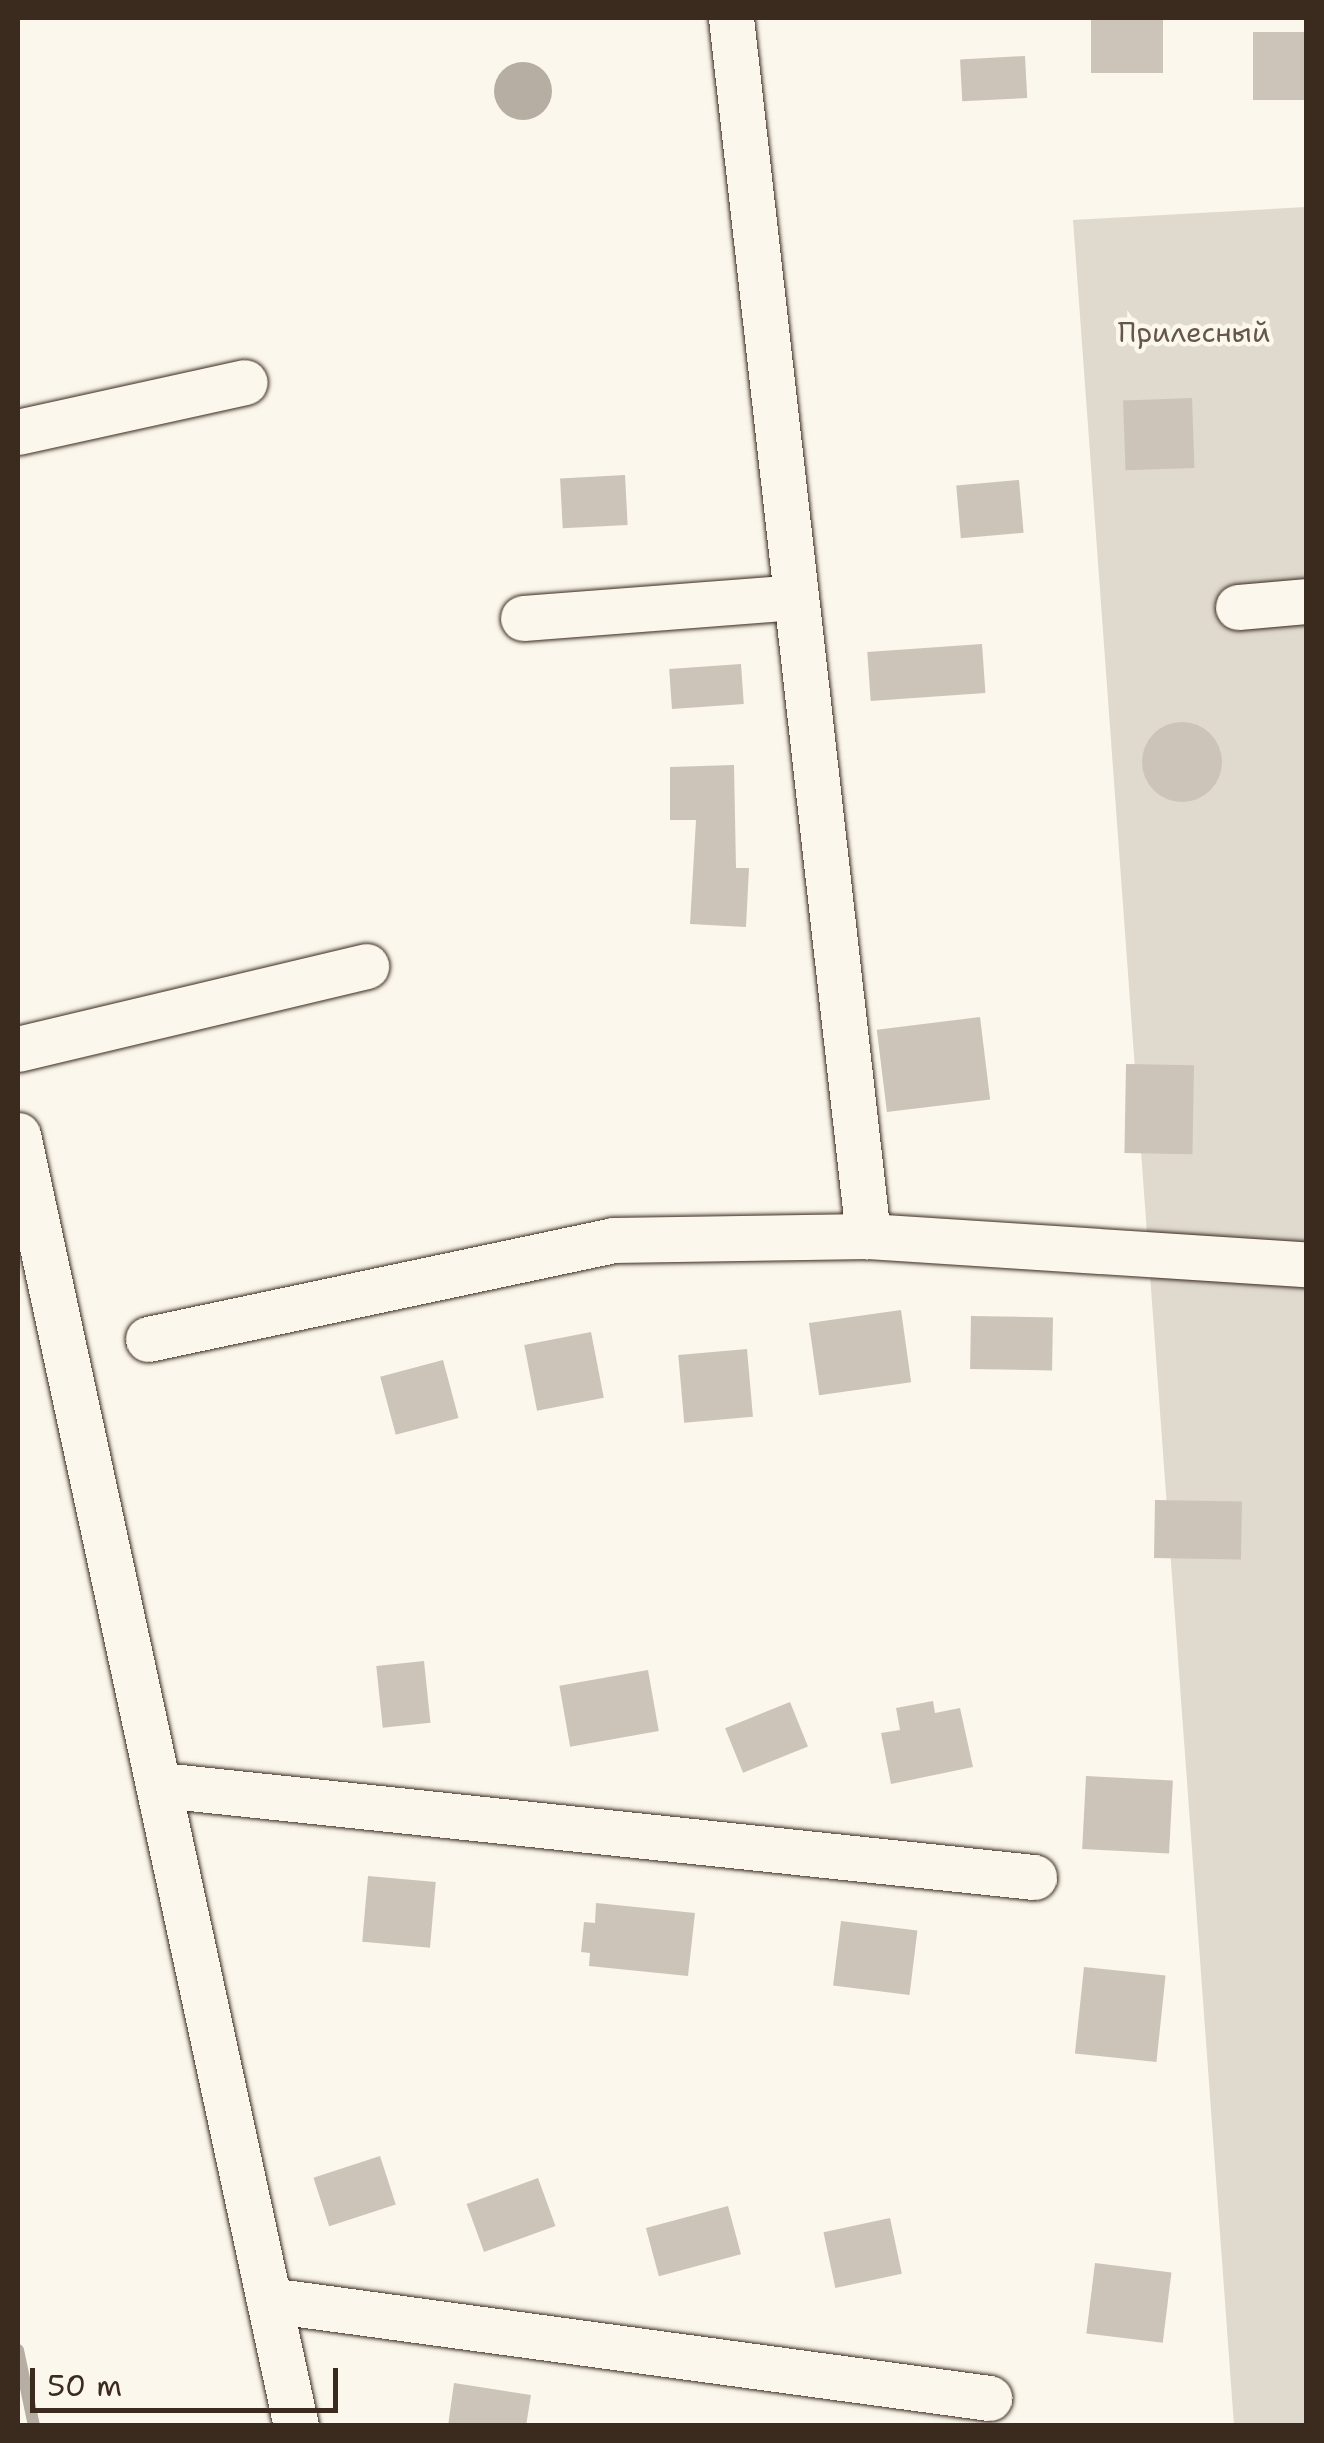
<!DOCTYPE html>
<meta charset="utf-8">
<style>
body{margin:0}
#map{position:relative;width:1324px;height:2443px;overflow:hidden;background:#fbf7ec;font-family:"Shantell Sans",sans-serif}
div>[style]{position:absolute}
.green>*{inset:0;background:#dfd9ce}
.water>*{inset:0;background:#b6aea2}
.round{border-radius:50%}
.stream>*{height:12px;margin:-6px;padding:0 6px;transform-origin:6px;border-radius:6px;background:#b6aea2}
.building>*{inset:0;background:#ccc4b9;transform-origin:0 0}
.roads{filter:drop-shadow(0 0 2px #3b2a1e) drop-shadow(0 0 2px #3b2a1e)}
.minor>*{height:45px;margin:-22.5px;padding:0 22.5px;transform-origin:22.5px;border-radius:22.5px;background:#fbf7ec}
span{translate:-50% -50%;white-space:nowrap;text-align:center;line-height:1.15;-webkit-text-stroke:9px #fbf7ec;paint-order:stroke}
.park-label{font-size:28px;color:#64564a}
.frame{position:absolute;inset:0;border:20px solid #3b2a1e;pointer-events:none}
.scale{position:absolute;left:30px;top:2368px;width:308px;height:45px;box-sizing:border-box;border:5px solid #3b2a1e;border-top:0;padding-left:12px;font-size:30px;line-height:35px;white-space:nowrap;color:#3b2a1e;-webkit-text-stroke:8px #fbf7ec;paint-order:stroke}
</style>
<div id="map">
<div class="green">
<div style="clip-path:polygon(1306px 207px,1306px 2425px,1234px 2425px,1073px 220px)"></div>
</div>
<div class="water">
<div class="round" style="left:494px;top:62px;width:58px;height:58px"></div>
</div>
<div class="stream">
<div style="left:18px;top:2350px;width:78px;rotate:78.1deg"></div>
</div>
<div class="building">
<div style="left:1091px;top:18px;width:72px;height:55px"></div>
<div style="left:1306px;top:32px;width:68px;height:53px;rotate:90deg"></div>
<div style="left:1025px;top:56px;width:42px;height:65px;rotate:87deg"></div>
<div style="left:1192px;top:398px;width:70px;height:69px;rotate:88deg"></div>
<div style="left:625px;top:475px;width:50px;height:65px;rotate:87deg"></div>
<div style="left:1019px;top:480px;width:53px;height:63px;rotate:85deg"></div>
<div style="left:982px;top:644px;width:49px;height:115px;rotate:86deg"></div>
<div style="left:741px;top:664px;width:40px;height:72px;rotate:86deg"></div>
<div class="round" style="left:1142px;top:722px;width:80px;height:80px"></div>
<div style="clip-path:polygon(734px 765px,736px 868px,749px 868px,746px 927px,690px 924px,696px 820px,670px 820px,670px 767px)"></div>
<div style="left:980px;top:1017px;width:83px;height:104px;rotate:83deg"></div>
<div style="left:1126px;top:1064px;width:68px;height:89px;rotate:1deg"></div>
<div style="left:901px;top:1310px;width:73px;height:93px;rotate:82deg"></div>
<div style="left:971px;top:1316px;width:82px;height:53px;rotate:1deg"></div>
<div style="left:591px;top:1332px;width:67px;height:68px;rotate:79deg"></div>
<div style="left:747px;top:1349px;width:68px;height:69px;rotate:85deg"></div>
<div style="left:443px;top:1360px;width:60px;height:65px;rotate:75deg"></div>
<div style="left:1155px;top:1500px;width:87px;height:58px;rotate:1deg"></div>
<div style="left:424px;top:1661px;width:62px;height:48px;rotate:84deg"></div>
<div style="left:648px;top:1670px;width:62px;height:90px;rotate:80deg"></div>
<div style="clip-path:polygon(933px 1701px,935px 1713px,960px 1708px,973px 1767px,891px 1784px,881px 1733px,900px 1730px,896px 1708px)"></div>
<div style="left:790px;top:1702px;width:48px;height:70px;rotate:68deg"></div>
<div style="left:1086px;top:1776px;width:87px;height:73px;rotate:3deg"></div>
<div style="left:368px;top:1876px;width:68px;height:66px;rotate:5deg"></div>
<div style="clip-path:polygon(596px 1903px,695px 1913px,688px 1976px,589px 1966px,590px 1953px,581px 1952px,584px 1922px,595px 1923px)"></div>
<div style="left:841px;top:1921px;width:77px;height:65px;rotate:7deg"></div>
<div style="left:1084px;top:1967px;width:82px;height:87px;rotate:6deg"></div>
<div style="left:380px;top:2156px;width:51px;height:70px;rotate:72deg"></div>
<div style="left:538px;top:2178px;width:51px;height:76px;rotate:70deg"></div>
<div style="left:728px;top:2206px;width:50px;height:85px;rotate:75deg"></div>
<div style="left:890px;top:2218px;width:57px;height:68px;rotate:78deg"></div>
<div style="left:1095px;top:2263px;width:77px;height:71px;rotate:7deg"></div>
<div style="clip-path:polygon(454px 2383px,531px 2395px,526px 2426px,448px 2426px)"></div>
</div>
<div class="roads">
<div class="minor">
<div style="left:731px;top:18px;width:1226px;rotate:83.58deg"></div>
<div style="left:18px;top:432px;width:232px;rotate:-12.4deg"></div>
<div style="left:1238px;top:607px;width:68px;rotate:-5deg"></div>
<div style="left:523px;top:618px;width:273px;rotate:-4.4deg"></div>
<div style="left:18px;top:1049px;width:358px;rotate:-13.4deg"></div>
<div style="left:18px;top:1135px;width:1321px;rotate:77.85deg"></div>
<div style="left:148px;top:1339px;width:475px;rotate:-12deg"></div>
<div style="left:613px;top:1240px;width:255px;rotate:-0.9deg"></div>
<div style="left:868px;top:1236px;width:439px;rotate:3.7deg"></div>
<div style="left:161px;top:1785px;width:878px;rotate:6.02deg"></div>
<div style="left:269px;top:2300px;width:727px;rotate:7.75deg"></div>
</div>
</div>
<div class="park-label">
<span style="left:1194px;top:332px">Прилесный</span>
</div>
<div class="frame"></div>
<div class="scale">50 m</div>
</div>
